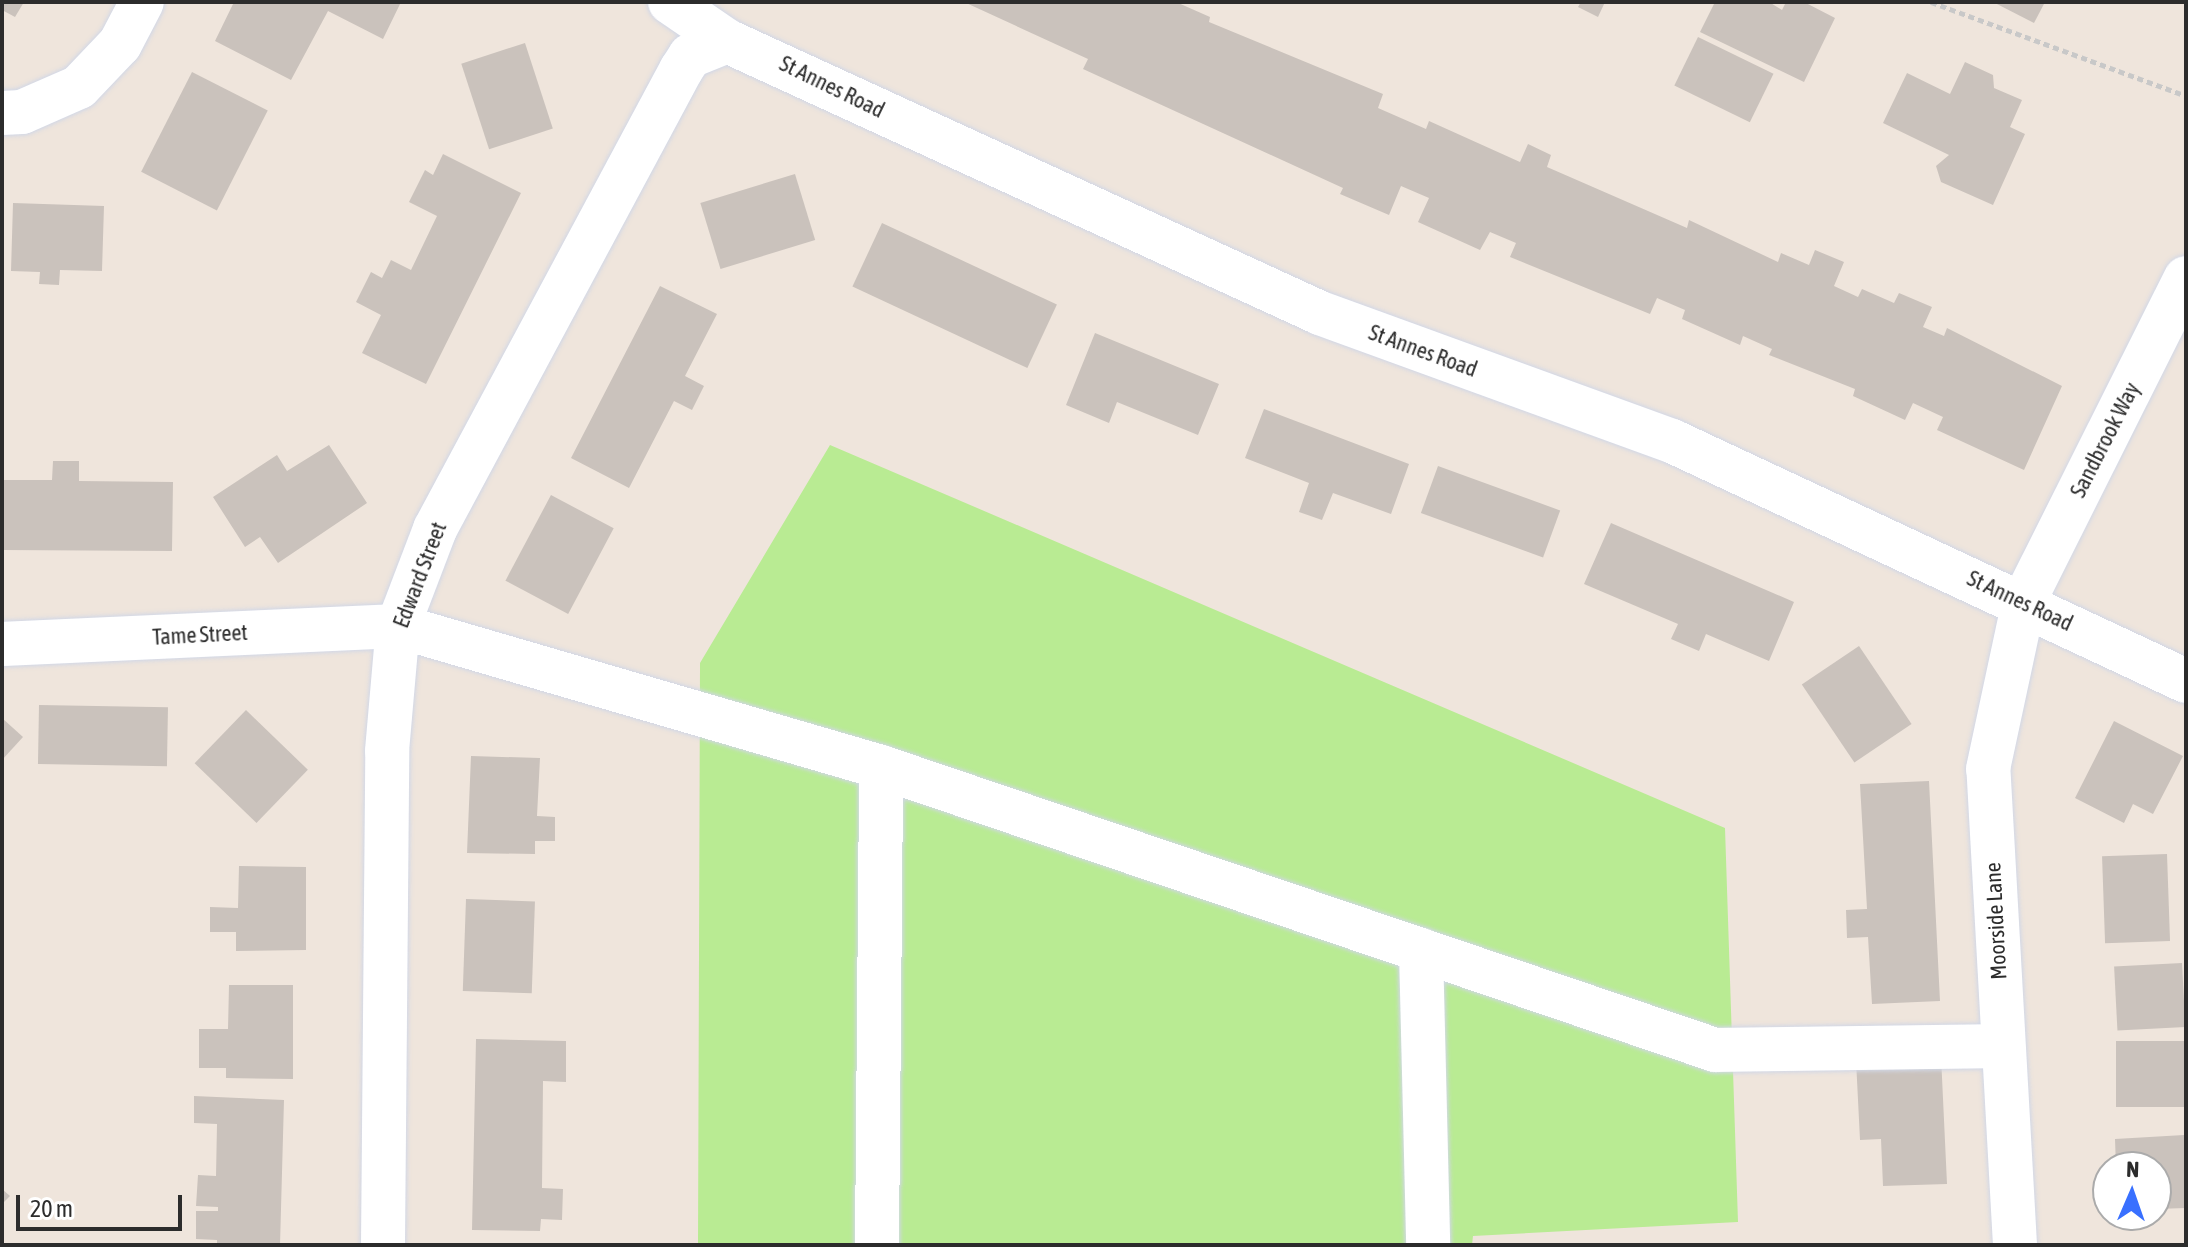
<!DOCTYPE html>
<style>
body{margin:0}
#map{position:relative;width:2188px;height:1247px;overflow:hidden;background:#efe5dc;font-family:"Asap Condensed",sans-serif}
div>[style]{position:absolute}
.green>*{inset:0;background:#b9eb93}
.building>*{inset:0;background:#cac2bc;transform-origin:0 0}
.path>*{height:5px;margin-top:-2.5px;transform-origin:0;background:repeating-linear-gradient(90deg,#c8c8c8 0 6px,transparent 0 10px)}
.roads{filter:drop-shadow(0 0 2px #d1d7e6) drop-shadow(0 0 2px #d1d7e6)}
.minor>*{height:44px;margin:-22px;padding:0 22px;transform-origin:22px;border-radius:22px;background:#fff}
span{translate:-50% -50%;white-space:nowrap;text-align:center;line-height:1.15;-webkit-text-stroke:6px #fff;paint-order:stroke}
.street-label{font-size:22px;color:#2c2c2c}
.frame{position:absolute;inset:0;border:4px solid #2c2c2c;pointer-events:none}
.north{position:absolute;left:2092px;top:1151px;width:80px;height:80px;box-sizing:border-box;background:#fff;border:2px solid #ababab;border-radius:50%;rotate:2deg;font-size:22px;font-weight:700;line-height:32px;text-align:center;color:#2c2c2c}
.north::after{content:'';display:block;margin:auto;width:28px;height:36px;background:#3970ff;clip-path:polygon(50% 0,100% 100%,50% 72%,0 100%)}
.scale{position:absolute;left:16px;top:1195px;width:166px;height:36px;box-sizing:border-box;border:4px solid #2c2c2c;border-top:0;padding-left:10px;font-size:24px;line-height:28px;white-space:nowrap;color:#2c2c2c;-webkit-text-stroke:6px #fff;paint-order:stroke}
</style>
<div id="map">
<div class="green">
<div style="clip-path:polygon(830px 445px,1725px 828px,1738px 1222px,1473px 1236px,1472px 1245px,698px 1245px,700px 663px)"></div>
</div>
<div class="building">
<div style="clip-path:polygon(2px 2px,24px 2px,15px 17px,2px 10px)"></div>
<div style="clip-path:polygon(234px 2px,401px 2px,383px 39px,328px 11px,291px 80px,215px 41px)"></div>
<div style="clip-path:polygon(964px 2px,1176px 2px,1210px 17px,1209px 22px,1383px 94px,1378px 108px,1426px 129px,1429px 121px,1520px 162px,1528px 144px,1551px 155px,1547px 167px,1687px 228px,1689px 220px,1778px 262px,1781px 253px,1809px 265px,1815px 250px,1844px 262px,1834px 286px,1858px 297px,1862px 289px,1894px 303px,1899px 293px,1932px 307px,1923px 327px,1944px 336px,1947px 328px,2062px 386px,2024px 470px,1937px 430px,1943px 417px,1913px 403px,1905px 420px,1853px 396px,1855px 389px,1769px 355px,1772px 349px,1743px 336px,1740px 345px,1682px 319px,1685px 310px,1657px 298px,1650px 314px,1510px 257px,1516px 243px,1490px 232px,1480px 250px,1418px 222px,1429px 198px,1401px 186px,1389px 215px,1340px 194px,1343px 188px,1083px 69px,1088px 59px)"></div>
<div style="clip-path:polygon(1581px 2px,1605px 2px,1598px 17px,1578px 7px)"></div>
<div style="clip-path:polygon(1715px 2px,1769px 2px,1782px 10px,1786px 2px,1804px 2px,1835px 18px,1804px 82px,1700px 32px)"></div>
<div style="clip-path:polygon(1993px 2px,2045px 2px,2034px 23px)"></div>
<div style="left:1698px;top:37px;width:84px;height:54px;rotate:26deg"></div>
<div style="left:525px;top:43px;width:90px;height:67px;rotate:72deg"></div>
<div style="clip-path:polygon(1965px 62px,1993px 75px,1994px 88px,2022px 100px,2010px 127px,2025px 134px,1993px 205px,1941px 182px,1936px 166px,1949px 155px,1883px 123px,1907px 73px,1950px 94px)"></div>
<div style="left:192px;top:72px;width:85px;height:112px;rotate:27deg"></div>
<div style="clip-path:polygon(443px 154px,521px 193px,426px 384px,362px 353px,381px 315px,356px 302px,371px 272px,382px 278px,391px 260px,411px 270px,437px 216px,409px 202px,425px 170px,433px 175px)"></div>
<div style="left:795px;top:174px;width:69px;height:99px;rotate:73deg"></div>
<div style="clip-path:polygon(13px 203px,104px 206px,102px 271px,60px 270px,59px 285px,39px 284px,40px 272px,11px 271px)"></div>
<div style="left:882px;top:223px;width:193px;height:70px;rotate:25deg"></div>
<div style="clip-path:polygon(660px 286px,717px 314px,685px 376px,704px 386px,692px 410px,674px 401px,629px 488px,571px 458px)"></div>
<div style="clip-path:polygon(1095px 333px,1219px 384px,1198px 435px,1117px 402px,1109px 423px,1066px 405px)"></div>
<div style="clip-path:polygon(1264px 409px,1409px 464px,1391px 514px,1333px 493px,1322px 520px,1299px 512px,1309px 483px,1245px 458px)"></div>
<div style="clip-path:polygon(329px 445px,367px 503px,278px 563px,260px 537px,245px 547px,213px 497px,277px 455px,287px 471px)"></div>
<div style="clip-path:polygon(53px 461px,79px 461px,79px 481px,173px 482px,172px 551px,2px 550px,2px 480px,52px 480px)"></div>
<div style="left:1438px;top:466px;width:130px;height:50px;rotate:20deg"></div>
<div style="left:551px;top:495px;width:71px;height:97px;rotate:28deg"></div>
<div style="clip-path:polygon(1611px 523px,1794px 602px,1769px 661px,1706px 634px,1699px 651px,1671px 639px,1678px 624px,1584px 584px)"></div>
<div style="left:1859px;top:646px;width:94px;height:69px;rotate:56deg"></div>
<div style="left:39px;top:705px;width:129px;height:59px;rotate:1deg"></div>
<div style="left:246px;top:710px;width:86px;height:74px;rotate:44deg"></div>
<div style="clip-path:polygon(2px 718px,23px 737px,2px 760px)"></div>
<div style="clip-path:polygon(2114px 721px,2183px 756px,2153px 814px,2133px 804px,2124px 823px,2075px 798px)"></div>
<div style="clip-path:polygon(471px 756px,540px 758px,537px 816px,555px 817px,555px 841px,535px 841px,535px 854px,467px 853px)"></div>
<div style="clip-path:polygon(1929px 781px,1940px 1001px,1872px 1004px,1868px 937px,1847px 938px,1846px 910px,1867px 909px,1860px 784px)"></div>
<div style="left:2167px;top:854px;width:87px;height:65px;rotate:88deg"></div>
<div style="clip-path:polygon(239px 866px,306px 867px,306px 950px,236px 951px,236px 932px,210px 932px,210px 907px,238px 908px)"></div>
<div style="left:466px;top:899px;width:69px;height:92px;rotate:2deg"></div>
<div style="left:2182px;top:963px;width:64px;height:68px;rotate:87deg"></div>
<div style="clip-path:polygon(229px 985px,293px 985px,293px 1079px,226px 1078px,226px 1068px,199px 1068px,199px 1029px,228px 1029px)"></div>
<div style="clip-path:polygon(476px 1039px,566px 1041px,566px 1082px,543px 1081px,542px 1188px,563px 1189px,562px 1220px,541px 1219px,540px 1231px,472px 1230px)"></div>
<div style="left:2186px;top:1041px;width:66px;height:70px;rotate:90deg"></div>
<div style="clip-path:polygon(1941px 1056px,1947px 1184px,1883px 1186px,1881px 1139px,1860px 1140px,1856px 1060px)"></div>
<div style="clip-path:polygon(194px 1096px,284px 1100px,280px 1245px,217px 1245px,217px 1240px,196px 1239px,196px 1211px,218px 1211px,218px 1207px,196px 1206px,198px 1175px,216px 1176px,217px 1124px,194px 1123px)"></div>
<div style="clip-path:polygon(2184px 1135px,2186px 1208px,2156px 1209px,2156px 1167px,2116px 1167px,2115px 1139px)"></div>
<div style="clip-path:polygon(2px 1189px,10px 1196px,2px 1204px)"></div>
</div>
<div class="path">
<div style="left:1931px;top:2px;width:272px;rotate:20.2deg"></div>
</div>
<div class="roads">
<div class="minor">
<div style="left:670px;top:2px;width:69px;rotate:34.4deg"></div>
<div style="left:727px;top:41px;width:652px;rotate:24.64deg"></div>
<div style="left:1320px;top:313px;width:375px;rotate:20deg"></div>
<div style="left:1672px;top:441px;width:567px;rotate:25.03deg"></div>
<div style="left:2px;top:113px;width:20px;rotate:-3deg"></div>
<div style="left:22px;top:112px;width:62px;rotate:-23.7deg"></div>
<div style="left:79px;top:87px;width:59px;rotate:-46.4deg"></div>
<div style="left:120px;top:44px;width:47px;rotate:-62.4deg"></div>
<div style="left:2px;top:644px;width:396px;rotate:-2.6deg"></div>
<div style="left:398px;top:626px;width:503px;rotate:16.27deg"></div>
<div style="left:881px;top:767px;width:881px;rotate:18.74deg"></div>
<div style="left:1715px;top:1050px;width:288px;rotate:-0.8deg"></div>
<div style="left:1421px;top:950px;width:295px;rotate:88.6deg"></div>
<div style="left:383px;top:1245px;width:494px;rotate:-89.5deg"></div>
<div style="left:387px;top:751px;width:125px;rotate:-85deg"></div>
<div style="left:398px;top:626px;width:104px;rotate:-69.1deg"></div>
<div style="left:435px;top:529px;width:521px;rotate:-61.81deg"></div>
<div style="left:681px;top:70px;width:17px;rotate:-57deg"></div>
<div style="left:690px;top:56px;width:40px;rotate:-22deg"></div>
<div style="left:877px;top:1245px;width:478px;rotate:-89.5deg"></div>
<div style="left:2015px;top:1245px;width:477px;rotate:-93.2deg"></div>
<div style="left:1988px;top:769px;width:172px;rotate:-77.9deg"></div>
<div style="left:2024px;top:601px;width:361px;rotate:-63.4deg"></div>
</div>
</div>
<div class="street-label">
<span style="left:832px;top:87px;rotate:26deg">St Annes Road</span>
<span style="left:1423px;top:351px;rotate:20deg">St Annes Road</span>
<span style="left:2105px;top:440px;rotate:-63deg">Sandbrook Way</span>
<span style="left:420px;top:575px;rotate:-69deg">Edward Street</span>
<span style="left:2020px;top:601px;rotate:25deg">St Annes Road</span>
<span style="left:200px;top:635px;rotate:-3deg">Tame Street</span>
<span style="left:1996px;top:921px;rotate:-93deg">Moorside Lane</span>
</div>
<div class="frame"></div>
<div class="north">N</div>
<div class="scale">20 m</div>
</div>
